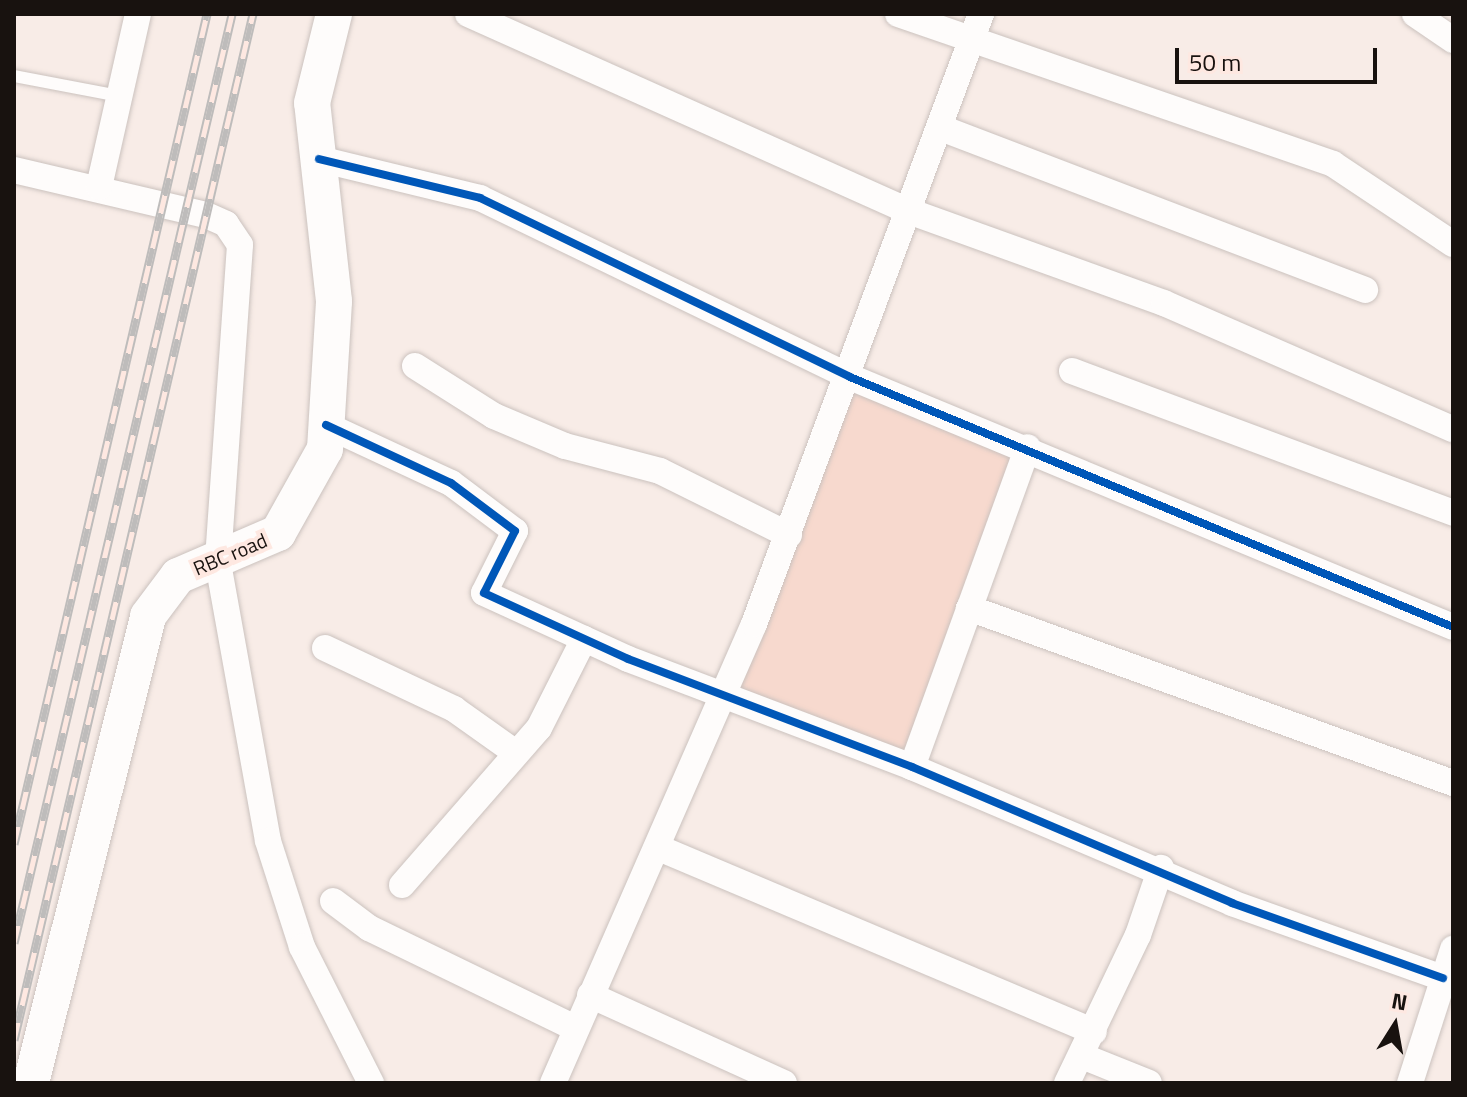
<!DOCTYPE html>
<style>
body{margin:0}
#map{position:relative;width:1467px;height:1097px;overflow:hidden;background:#f8ece7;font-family:"Titillium Web",sans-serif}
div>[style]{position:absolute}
.green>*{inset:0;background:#f7d9ce;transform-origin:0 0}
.roads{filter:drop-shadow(0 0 2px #cbc2be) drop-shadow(0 0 2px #cbc2be)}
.lane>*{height:12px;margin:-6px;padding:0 6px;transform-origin:6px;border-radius:6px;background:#fefcfb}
.street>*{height:26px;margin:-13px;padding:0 13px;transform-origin:13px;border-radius:13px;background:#fefcfb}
.secondary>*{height:36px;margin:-18px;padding:0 18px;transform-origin:18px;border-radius:18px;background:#fefcfb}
.rail>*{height:9px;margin-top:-4.5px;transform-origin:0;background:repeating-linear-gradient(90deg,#fee8e1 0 18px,#bebcbb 0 36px);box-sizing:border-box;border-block:2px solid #bebcbb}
.cycleway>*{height:8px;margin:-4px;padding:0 4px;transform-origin:4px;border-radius:4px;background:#0057b8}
span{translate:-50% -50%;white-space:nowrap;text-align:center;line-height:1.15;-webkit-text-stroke:8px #fee8e1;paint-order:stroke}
.street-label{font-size:20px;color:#18120f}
.frame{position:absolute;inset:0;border:16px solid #18120f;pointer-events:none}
.north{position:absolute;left:1355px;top:985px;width:80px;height:80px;-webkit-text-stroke:6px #fee8e1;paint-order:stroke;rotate:11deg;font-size:22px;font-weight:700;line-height:32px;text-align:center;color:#18120f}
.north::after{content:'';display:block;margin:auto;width:28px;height:36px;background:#18120f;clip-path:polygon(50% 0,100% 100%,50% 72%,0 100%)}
.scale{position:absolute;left:1175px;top:48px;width:202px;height:36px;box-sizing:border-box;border:4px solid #18120f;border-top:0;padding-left:10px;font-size:24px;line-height:28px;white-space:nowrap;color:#18120f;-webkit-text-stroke:6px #fee8e1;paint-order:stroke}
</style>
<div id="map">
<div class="green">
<div style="left:850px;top:377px;width:191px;height:339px;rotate:21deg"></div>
</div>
<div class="roads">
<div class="lane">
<div style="left:14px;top:76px;width:107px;rotate:10.8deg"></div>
</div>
<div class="street">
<div style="left:468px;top:14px;width:485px;rotate:24.1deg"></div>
<div style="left:911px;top:212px;width:269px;rotate:19.8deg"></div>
<div style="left:1164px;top:303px;width:315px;rotate:23.6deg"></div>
<div style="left:898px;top:14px;width:460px;rotate:19deg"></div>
<div style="left:1333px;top:164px;width:144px;rotate:33.7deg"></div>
<div style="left:1415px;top:14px;width:46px;rotate:34.4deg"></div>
<div style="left:941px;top:128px;width:454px;rotate:20.9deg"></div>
<div style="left:319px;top:159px;width:166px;rotate:13.6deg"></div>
<div style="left:480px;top:198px;width:411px;rotate:25.8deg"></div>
<div style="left:850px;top:377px;width:653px;rotate:22.52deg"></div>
<div style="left:14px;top:170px;width:197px;rotate:13.2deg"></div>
<div style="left:206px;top:215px;width:22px;rotate:24deg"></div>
<div style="left:226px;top:224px;width:25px;rotate:56deg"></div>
<div style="left:240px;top:245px;width:319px;rotate:94deg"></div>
<div style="left:218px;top:563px;width:282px;rotate:79.8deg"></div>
<div style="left:268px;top:841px;width:111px;rotate:72.2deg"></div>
<div style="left:302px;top:947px;width:153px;rotate:63.1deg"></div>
<div style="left:99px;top:187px;width:177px;rotate:-77.3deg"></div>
<div style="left:415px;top:366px;width:93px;rotate:32.3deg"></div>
<div style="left:494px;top:416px;width:77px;rotate:22.9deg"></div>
<div style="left:565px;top:446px;width:98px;rotate:14.7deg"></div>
<div style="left:660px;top:471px;width:144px;rotate:26.4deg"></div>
<div style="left:1072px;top:371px;width:407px;rotate:20.4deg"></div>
<div style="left:326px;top:425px;width:138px;rotate:24.9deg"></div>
<div style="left:451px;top:483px;width:80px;rotate:36.9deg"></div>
<div style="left:515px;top:531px;width:69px;rotate:116.6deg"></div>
<div style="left:484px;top:593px;width:158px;rotate:24.6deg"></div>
<div style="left:628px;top:659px;width:304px;rotate:20.8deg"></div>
<div style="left:912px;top:767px;width:348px;rotate:23deg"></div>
<div style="left:1232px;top:903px;width:224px;rotate:19.6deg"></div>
<div style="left:969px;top:608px;width:515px;rotate:19.88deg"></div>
<div style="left:325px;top:648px;width:143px;rotate:25.3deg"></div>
<div style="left:454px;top:709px;width:76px;rotate:35.4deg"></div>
<div style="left:912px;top:767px;width:340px;rotate:-70.1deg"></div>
<div style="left:659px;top:848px;width:472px;rotate:22.9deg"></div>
<div style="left:402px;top:885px;width:208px;rotate:-48.9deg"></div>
<div style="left:539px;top:728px;width:100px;rotate:-63.2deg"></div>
<div style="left:333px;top:901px;width:45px;rotate:36.9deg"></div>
<div style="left:369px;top:928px;width:229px;rotate:25.9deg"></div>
<div style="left:590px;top:995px;width:213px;rotate:24.4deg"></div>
<div style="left:1082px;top:1056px;width:72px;rotate:21.9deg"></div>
<div style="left:553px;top:1083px;width:501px;rotate:-66.35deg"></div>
<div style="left:754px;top:624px;width:651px;rotate:-69.59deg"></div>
<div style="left:1067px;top:1083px;width:164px;rotate:-64.4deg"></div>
<div style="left:1138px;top:935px;width:71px;rotate:-71.1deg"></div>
<div style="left:1410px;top:1083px;width:141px;rotate:-72.2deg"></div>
</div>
<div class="secondary">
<div style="left:31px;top:1083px;width:481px;rotate:-75.9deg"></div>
<div style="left:148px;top:616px;width:50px;rotate:-53.1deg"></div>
<div style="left:178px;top:576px;width:109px;rotate:-23.3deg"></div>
<div style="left:278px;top:533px;width:96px;rotate:-60.8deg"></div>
<div style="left:325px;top:449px;width:148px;rotate:-86.5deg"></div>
<div style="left:334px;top:301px;width:199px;rotate:-96.3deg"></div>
<div style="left:312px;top:103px;width:92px;rotate:-76.1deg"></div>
</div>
</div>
<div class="rail">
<div style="left:14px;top:844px;width:852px;rotate:-76.91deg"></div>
<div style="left:14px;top:943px;width:954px;rotate:-76.79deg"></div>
<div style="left:14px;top:1040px;width:1053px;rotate:-76.89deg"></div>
</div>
<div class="cycleway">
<div style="left:319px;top:159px;width:166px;rotate:13.6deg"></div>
<div style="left:480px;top:198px;width:411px;rotate:25.8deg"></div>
<div style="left:850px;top:377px;width:653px;rotate:22.52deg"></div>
<div style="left:326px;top:425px;width:138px;rotate:24.9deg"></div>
<div style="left:451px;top:483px;width:80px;rotate:36.9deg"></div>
<div style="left:515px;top:531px;width:69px;rotate:116.6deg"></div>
<div style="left:484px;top:593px;width:158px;rotate:24.6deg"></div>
<div style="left:628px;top:659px;width:304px;rotate:20.8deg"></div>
<div style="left:912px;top:767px;width:348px;rotate:23deg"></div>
<div style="left:1232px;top:903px;width:224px;rotate:19.6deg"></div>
</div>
<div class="street-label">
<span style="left:230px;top:554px;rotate:-23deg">RBC road</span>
</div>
<div class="frame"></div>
<div class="north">N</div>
<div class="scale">50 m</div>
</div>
